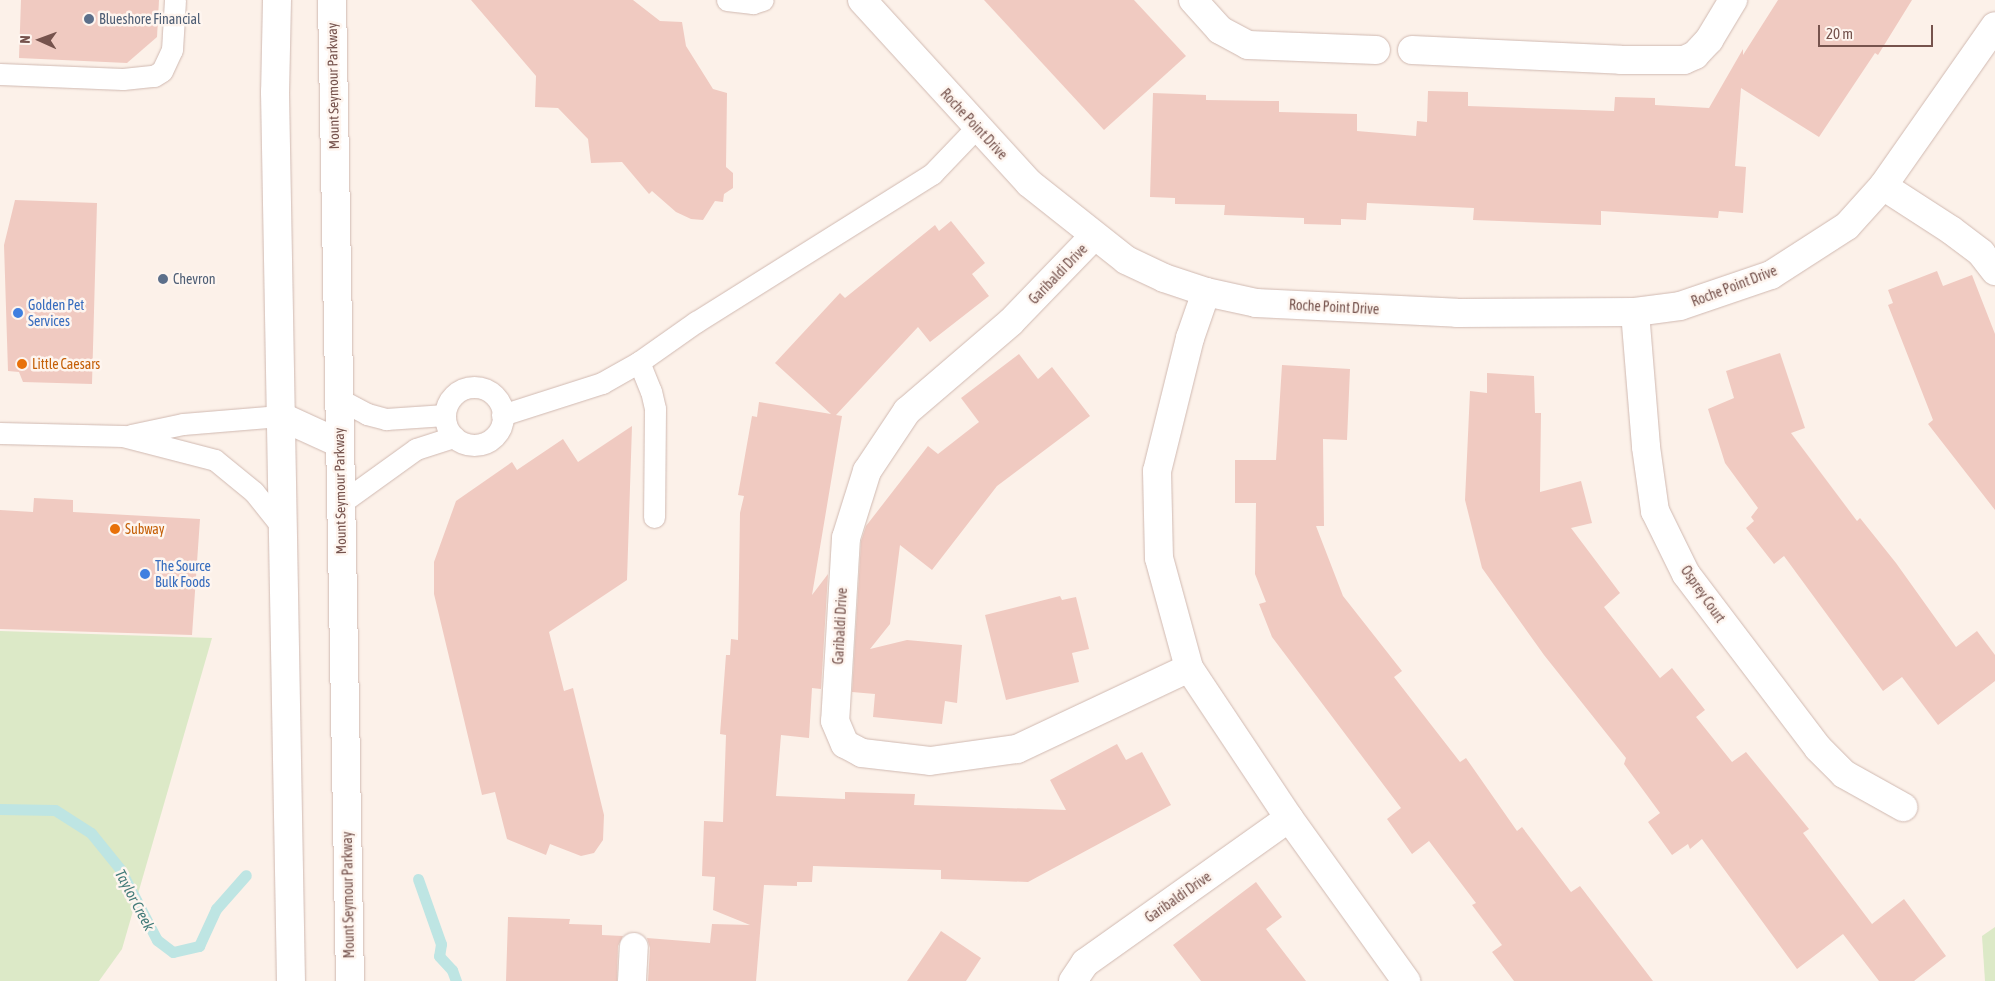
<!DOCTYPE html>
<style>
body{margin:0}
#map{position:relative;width:1995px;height:981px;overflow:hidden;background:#fcf1e9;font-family:"Asap Condensed",sans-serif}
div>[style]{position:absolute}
.green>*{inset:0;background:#dce9c7}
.stream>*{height:11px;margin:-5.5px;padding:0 5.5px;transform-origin:5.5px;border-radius:5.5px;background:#bee5e3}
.building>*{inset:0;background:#f0cac1}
.roads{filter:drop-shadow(0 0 1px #d0b9b1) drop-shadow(0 0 1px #d0b9b1)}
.service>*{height:21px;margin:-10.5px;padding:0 10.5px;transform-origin:10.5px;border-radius:10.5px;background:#fff}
.service>.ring{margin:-10.5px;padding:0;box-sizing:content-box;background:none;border:21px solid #fff;border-radius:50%}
.minor>*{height:28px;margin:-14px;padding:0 14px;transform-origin:14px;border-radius:14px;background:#fff}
.secondary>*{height:28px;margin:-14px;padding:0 14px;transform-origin:14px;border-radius:14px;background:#fff}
.dots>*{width:14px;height:14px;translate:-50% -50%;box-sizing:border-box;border:2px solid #fef5ef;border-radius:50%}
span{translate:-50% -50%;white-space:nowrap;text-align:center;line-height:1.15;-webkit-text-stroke:5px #fef5ef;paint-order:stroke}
.service-label{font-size:14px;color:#4e5e75}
.left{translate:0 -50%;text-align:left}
.street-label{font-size:14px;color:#76534d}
.shop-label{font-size:14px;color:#366cbe}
.food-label{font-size:14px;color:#c56008}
.water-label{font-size:15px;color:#417a78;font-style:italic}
.north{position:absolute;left:15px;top:15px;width:50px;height:50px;-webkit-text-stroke:4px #fef5ef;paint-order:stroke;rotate:272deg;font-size:14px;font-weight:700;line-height:20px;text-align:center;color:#76534d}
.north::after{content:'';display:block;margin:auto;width:18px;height:22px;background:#76534d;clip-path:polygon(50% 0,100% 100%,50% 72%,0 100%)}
.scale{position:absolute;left:1818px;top:25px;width:115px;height:22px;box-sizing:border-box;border:2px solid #76534d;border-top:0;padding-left:6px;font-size:15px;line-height:18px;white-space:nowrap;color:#76534d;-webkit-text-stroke:4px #fef5ef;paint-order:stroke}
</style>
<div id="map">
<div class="green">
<div style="clip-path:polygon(0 631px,212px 638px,122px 949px,99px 981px,0 981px)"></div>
<div style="clip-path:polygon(1995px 927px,1995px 981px,1985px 981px,1982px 936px)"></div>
</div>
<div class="stream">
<div style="left:0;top:809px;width:55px;rotate:1deg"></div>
<div style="left:55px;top:810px;width:43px;rotate:32.6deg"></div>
<div style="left:91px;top:833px;width:46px;rotate:51.1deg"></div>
<div style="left:120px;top:869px;width:80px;rotate:62.5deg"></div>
<div style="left:157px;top:940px;width:20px;rotate:37deg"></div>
<div style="left:173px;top:952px;width:27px;rotate:-13deg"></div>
<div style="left:199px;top:946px;width:41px;rotate:-65.3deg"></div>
<div style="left:216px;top:909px;width:45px;rotate:-48.6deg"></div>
<div style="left:418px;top:879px;width:69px;rotate:70.5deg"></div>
<div style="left:441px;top:944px;width:12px;rotate:99deg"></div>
<div style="left:439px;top:956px;width:19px;rotate:47deg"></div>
<div style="left:452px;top:970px;width:12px;rotate:70deg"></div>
</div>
<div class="building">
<div style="clip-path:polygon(21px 0,159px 0,157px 37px,127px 63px,19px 58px)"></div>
<div style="clip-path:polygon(471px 0,633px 0,660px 21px,682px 22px,686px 46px,713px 89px,727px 93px,726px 167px,733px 173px,733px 188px,724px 194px,723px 202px,715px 201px,703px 220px,691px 219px,676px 212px,652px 191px,649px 194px,622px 162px,591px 163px,588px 139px,558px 108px,535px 107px,536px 76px)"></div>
<div style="clip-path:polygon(984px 0,1134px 0,1186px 56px,1104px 130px)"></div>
<div style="clip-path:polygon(1778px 0,1912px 0,1878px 55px,1875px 53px,1819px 137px,1741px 88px,1735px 166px,1746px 167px,1743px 213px,1719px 211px,1718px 218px,1601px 211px,1601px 225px,1473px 220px,1474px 208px,1367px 203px,1366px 220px,1341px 219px,1341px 225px,1304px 224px,1304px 218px,1224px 215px,1225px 205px,1175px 204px,1175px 198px,1150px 197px,1153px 93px,1206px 95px,1206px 100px,1279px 101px,1279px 112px,1357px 114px,1357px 131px,1416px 136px,1417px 121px,1427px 122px,1428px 91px,1468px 92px,1468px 106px,1614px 111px,1615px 97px,1655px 98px,1655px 105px,1709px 108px,1743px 49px,1743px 55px)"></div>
<div style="clip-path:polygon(15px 200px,97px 203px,92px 384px,23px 382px,19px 372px,8px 371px,4px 245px)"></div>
<div style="clip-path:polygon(951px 221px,985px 263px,972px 274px,989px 296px,930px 342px,918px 327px,836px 415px,842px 416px,812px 595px,828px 574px,821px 689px,812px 688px,809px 738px,781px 735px,776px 796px,845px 799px,845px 792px,915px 794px,914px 805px,1066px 810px,1050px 780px,1117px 744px,1126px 760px,1142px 752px,1171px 805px,1028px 882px,941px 879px,941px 870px,813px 866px,812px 882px,797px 882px,797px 886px,764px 885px,756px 981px,648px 981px,650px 948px,647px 938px,710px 943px,712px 924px,750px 925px,713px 910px,715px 877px,702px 876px,704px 821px,723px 822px,726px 735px,720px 734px,726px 655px,730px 655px,731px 639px,738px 640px,740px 513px,744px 496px,738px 495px,752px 416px,757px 417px,759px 402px,831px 414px,775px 363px,840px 293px,845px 298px,935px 225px,939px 231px)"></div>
<div style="clip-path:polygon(1937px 271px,1943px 286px,1972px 275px,1995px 334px,1995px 510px,1928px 424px,1933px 420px,1888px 305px,1893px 303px,1888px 290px)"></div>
<div style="clip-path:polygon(1780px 353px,1805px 428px,1791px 433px,1857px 521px,1860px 518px,1896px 563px,1956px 647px,1977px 631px,1995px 655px,1995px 681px,1938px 725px,1902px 677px,1883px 691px,1784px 556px,1774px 564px,1746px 528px,1754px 521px,1751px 517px,1758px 508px,1725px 463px,1708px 409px,1734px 398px,1726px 371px)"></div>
<div style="clip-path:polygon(1019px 354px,1038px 379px,1052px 367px,1090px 416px,997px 486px,932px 570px,900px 545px,890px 624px,870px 649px,907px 640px,962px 645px,957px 703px,945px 701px,942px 724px,873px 717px,875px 694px,852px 692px,861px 541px,866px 526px,928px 446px,938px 454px,979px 422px,961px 398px)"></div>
<div style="clip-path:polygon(1282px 365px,1350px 369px,1347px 440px,1323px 439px,1324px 526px,1316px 526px,1343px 596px,1402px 671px,1394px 677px,1460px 762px,1466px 758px,1517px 831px,1522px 827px,1571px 892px,1580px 886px,1653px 981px,1514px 981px,1492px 952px,1502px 945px,1472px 905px,1476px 903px,1429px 841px,1412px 854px,1387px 819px,1401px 808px,1272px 637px,1259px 604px,1266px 602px,1255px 574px,1256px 503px,1235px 503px,1235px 460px,1276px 460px)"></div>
<div style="clip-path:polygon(1487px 373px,1534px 376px,1535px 413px,1541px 413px,1540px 492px,1581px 481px,1592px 523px,1571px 528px,1620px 593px,1604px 607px,1660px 678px,1672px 668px,1705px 710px,1696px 717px,1732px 762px,1746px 752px,1809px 829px,1803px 833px,1872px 924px,1904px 899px,1946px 956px,1914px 981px,1879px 981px,1843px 934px,1797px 969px,1702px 839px,1690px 849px,1688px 844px,1672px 855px,1648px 822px,1660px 813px,1624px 764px,1626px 758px,1544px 655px,1482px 568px,1465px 500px,1470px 391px,1487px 393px)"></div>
<div style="clip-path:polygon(632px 426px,627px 580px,549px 632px,564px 691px,573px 688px,604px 815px,603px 840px,594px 853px,581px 856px,550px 844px,546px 855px,507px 839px,495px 792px,482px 795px,434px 594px,434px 562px,456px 501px,512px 462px,517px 470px,563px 439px,578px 462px)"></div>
<div style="clip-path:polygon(34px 498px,73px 500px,73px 512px,200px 519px,192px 635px,0 629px,0 510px,33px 512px)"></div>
<div style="clip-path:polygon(1060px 596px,1062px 600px,1076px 597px,1089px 649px,1072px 653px,1079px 682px,1006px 700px,985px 615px)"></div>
<div style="clip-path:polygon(1256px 882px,1282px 917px,1266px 929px,1306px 981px,1201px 981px,1173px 945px)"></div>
<div style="clip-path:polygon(508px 917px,570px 919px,569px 924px,602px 925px,602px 935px,623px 936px,618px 946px,617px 981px,506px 981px)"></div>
<div style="clip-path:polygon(941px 931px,981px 958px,966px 981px,907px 981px)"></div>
</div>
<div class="roads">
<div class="service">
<div style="left:727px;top:0;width:26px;rotate:7deg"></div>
<div style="left:753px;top:3px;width:10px;rotate:-17deg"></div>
<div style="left:0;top:74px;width:123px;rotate:2.3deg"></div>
<div style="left:123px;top:79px;width:31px;rotate:-6deg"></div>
<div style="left:154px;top:76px;width:9px;rotate:-32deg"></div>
<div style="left:162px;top:71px;width:23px;rotate:-65deg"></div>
<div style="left:172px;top:50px;width:50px;rotate:-86.6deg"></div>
<div style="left:639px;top:362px;width:31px;rotate:68deg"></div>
<div style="left:651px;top:391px;width:18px;rotate:77deg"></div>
<div style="left:655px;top:409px;width:108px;rotate:90.5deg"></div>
<div class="ring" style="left:445px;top:387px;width:37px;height:37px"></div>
<div style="left:339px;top:399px;width:32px;rotate:28deg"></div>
<div style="left:367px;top:414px;width:20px;rotate:15deg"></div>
<div style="left:386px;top:419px;width:59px;rotate:-3.9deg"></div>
<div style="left:502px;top:415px;width:105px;rotate:-17.7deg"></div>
<div style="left:602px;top:383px;width:43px;rotate:-29.6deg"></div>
<div style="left:639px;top:362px;width:70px;rotate:-35.1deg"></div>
<div style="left:696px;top:322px;width:279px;rotate:-32.1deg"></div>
<div style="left:932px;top:174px;width:65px;rotate:-46.2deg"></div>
<div style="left:0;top:433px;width:123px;rotate:1.4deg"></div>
<div style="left:123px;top:436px;width:95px;rotate:14.6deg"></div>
<div style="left:215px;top:460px;width:50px;rotate:39.4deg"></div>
<div style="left:254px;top:492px;width:45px;rotate:51.3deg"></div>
<div style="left:131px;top:435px;width:53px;rotate:-11.9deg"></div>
<div style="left:183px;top:424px;width:97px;rotate:-4.7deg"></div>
<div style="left:341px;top:503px;width:92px;rotate:-35.8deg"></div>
<div style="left:416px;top:449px;width:40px;rotate:-18deg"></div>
</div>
<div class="minor">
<div style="left:862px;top:0;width:248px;rotate:47.6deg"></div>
<div style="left:1029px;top:183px;width:124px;rotate:38.4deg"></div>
<div style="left:1126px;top:260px;width:42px;rotate:25.3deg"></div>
<div style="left:1164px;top:278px;width:44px;rotate:18.4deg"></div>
<div style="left:1206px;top:292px;width:51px;rotate:12.4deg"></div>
<div style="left:1256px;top:303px;width:201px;rotate:2.8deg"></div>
<div style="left:1457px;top:313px;width:178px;rotate:-0.3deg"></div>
<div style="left:1635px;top:312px;width:45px;rotate:-7.6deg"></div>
<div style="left:1680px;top:306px;width:96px;rotate:-18.8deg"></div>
<div style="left:1771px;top:275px;width:90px;rotate:-32.8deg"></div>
<div style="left:1847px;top:226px;width:54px;rotate:-48deg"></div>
<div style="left:1883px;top:186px;width:195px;rotate:-55deg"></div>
<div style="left:1193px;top:0;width:40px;rotate:48deg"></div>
<div style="left:1220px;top:30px;width:32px;rotate:28deg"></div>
<div style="left:1248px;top:45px;width:128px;rotate:2.2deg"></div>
<div style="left:1412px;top:50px;width:209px;rotate:2.7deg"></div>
<div style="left:1621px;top:60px;width:63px"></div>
<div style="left:1684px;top:60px;width:12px;rotate:-24deg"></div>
<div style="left:1695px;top:55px;width:21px;rotate:-47deg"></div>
<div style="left:1709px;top:40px;width:47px;rotate:-59deg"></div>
<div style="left:1883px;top:186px;width:81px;rotate:32.9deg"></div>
<div style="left:1951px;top:230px;width:38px;rotate:37deg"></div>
<div style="left:1981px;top:253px;width:23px;rotate:52deg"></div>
<div style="left:1093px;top:237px;width:118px;rotate:134deg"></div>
<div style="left:1011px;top:322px;width:137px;rotate:139.4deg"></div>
<div style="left:907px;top:411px;width:72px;rotate:123.7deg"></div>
<div style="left:867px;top:471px;width:70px;rotate:107.4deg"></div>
<div style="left:846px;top:538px;width:183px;rotate:93.4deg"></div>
<div style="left:835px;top:721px;width:25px;rotate:67deg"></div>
<div style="left:845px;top:744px;width:19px;rotate:28deg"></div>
<div style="left:862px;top:753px;width:68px;rotate:6.7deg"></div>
<div style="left:930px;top:761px;width:88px;rotate:-7.9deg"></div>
<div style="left:1017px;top:749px;width:190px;rotate:-25.2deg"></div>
<div style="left:1206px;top:292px;width:49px;rotate:109.2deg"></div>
<div style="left:1190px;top:338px;width:137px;rotate:103.9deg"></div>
<div style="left:1157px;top:471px;width:87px;rotate:88.7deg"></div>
<div style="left:1159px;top:558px;width:114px;rotate:74.7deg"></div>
<div style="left:1189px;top:668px;width:180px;rotate:56.3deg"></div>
<div style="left:1289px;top:818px;width:201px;rotate:54.3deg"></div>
<div style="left:1635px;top:312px;width:135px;rotate:85.3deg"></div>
<div style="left:1646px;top:447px;width:65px;rotate:82deg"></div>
<div style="left:1655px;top:511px;width:70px;rotate:63.8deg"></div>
<div style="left:1686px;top:574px;width:218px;rotate:52.8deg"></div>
<div style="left:1818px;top:748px;width:37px;rotate:45deg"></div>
<div style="left:1844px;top:774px;width:68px;rotate:29.2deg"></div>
<div style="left:632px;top:981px;width:34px;rotate:-87deg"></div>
<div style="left:1073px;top:981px;width:22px;rotate:-56deg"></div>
<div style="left:1085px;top:963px;width:250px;rotate:-35.4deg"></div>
</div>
<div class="secondary">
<div style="left:277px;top:0;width:92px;rotate:91.2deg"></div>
<div style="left:275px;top:92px;width:889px;rotate:88.97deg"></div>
<div style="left:332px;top:0;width:981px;rotate:88.95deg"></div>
<div style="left:280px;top:416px;width:65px;rotate:24.6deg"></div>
</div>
</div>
<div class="dots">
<div style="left:89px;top:19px;background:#5c6f8a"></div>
<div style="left:163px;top:279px;background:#5c6f8a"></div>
<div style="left:18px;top:313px;background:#3f7fe0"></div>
<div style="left:22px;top:364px;background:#e8710a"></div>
<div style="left:115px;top:529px;background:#e8710a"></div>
<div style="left:145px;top:574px;background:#3f7fe0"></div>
</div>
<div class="service-label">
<span class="left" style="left:99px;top:19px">Blueshore Financial</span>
<span class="left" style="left:173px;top:279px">Chevron</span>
</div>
<div class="street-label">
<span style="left:333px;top:86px;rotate:-91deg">Mount Seymour Parkway</span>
<span style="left:974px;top:124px;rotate:47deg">Roche Point Drive</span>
<span style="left:1058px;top:274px;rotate:-46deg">Garibaldi Drive</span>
<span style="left:1734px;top:286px;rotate:-21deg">Roche Point Drive</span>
<span style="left:1334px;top:307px;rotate:3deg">Roche Point Drive</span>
<span style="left:340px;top:491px;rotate:-91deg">Mount Seymour Parkway</span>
<span style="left:1703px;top:594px;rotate:55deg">Osprey Court</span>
<span style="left:840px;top:626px;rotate:-87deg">Garibaldi Drive</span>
<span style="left:348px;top:895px;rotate:-91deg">Mount Seymour Parkway</span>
<span style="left:1178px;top:897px;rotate:-35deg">Garibaldi Drive</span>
</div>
<div class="shop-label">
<span class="left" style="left:28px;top:313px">Golden Pet<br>Services</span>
<span class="left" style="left:155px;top:574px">The Source<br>Bulk Foods</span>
</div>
<div class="food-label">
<span class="left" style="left:32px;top:364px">Little Caesars</span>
<span class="left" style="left:125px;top:529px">Subway</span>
</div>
<div class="water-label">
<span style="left:135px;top:900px;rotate:62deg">Taylor Creek</span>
</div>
<div class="north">N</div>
<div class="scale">20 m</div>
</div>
